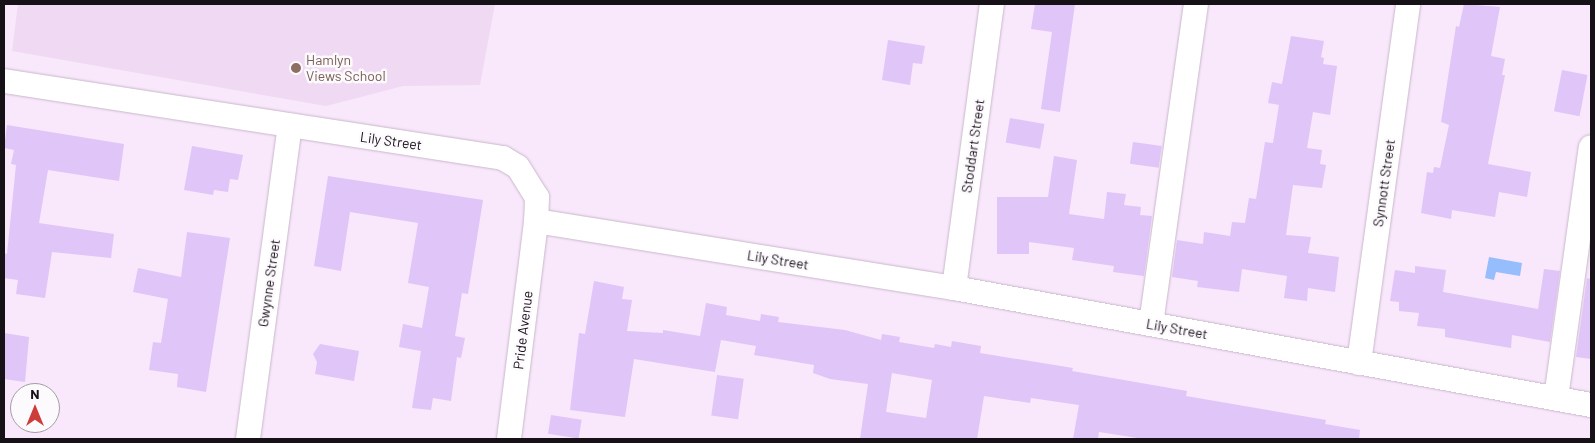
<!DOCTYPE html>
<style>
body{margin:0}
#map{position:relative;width:1595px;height:443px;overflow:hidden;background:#f9e7fb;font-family:Barlow,sans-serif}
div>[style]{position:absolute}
.built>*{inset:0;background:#f0d9f3}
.water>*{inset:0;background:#96befc}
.building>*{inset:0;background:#e0c5f8;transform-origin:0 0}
.roads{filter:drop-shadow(0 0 1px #c8b7ca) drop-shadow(0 0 1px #c8b7ca)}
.minor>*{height:24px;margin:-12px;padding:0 12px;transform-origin:12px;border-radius:12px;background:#fff}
.dots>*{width:14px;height:14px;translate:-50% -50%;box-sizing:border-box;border:2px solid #fdfafe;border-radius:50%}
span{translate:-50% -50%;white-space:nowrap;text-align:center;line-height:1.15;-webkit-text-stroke:5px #fdfafe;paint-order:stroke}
.education-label{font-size:14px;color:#785e54}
.left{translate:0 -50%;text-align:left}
.street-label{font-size:14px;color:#161017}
.frame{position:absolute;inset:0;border:5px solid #161017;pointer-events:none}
.north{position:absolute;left:10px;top:383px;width:50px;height:50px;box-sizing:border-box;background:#fdfafe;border:1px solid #a19ca2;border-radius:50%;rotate:0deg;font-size:14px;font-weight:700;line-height:20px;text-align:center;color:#161017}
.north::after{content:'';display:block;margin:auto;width:18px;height:22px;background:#cd3e3a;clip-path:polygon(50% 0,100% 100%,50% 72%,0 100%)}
</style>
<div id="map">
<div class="built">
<div style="clip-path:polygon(18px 4px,495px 4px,480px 85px,403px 86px,326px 106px,12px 51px)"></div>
</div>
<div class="water">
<div style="clip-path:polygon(1489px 257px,1522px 263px,1520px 276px,1496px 272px,1494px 280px,1485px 278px)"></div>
</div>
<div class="building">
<div style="clip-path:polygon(1035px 4px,1075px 4px,1060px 112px,1041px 109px,1052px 32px,1031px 29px)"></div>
<div style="clip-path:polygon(1464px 4px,1500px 7px,1491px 56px,1505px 59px,1502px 75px,1505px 75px,1488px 164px,1531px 172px,1527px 197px,1499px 192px,1495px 217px,1452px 210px,1451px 219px,1421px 213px,1427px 172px,1433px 173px,1434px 167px,1440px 168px,1449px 125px,1441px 122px,1456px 26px,1459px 27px)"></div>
<div style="clip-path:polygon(1291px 36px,1324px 41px,1321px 57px,1324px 58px,1323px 64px,1337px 66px,1330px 115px,1313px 112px,1307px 148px,1322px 150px,1320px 164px,1326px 165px,1322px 188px,1293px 185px,1286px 235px,1311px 237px,1308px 253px,1339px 257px,1335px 292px,1308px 288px,1307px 301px,1284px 298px,1287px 276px,1242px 269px,1239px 292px,1197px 287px,1198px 281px,1172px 277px,1177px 240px,1203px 244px,1204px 232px,1230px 236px,1232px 222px,1245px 223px,1249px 198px,1256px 199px,1265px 142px,1273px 143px,1279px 105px,1268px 103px,1272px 82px,1282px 84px)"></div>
<div style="clip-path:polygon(888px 40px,925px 46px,922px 64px,913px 63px,910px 85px,882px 80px)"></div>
<div style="left:1562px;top:70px;width:26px;height:42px;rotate:11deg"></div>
<div style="left:1010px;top:118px;width:35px;height:25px;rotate:10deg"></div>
<div style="clip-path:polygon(7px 125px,124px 144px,119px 181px,48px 170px,39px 223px,114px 234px,111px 258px,52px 252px,45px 298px,16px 294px,18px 280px,4px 278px,4px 253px,7px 254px,16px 165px,11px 164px,14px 150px,4px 148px)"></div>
<div style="left:1133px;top:142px;width:29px;height:22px;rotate:8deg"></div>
<div style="clip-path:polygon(192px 146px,243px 155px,238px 180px,230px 179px,228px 192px,214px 190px,213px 195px,184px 190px)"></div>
<div style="clip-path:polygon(1054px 156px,1077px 160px,1069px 214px,1104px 219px,1107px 192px,1126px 194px,1124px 205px,1141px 207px,1140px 215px,1152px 216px,1144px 276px,1113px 272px,1114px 266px,1072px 260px,1074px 248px,1029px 242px,1029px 254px,997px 254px,997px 197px,1048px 197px)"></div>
<div style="clip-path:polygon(328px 176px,483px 200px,468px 294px,462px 293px,455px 336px,465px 338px,461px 358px,457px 357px,451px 401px,433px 398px,431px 410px,412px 408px,421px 351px,399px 347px,403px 324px,422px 328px,429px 287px,408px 283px,418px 223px,350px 212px,341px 271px,314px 266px)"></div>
<div style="clip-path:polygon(187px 232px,230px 238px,206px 392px,177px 387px,178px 374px,149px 370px,153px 342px,161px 343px,168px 299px,133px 292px,138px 268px,181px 277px)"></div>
<div style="clip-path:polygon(1415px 266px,1446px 270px,1443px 292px,1538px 309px,1544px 269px,1560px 271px,1550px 342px,1512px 335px,1511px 348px,1445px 337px,1445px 329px,1417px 326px,1419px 313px,1399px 311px,1399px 302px,1390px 301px,1395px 270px,1415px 273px)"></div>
<div style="clip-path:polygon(1587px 278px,1591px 279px,1591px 359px,1576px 357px)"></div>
<div style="clip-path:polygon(evenodd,594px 281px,624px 287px,622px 299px,632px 300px,627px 331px,663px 333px,663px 330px,700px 336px,706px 303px,727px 307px,726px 315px,760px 321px,761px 314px,779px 317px,778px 322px,845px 330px,881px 340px,882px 334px,900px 337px,899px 342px,934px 348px,935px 344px,951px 347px,952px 341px,981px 346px,980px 353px,1073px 368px,1072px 371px,1187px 391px,1186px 396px,1326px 420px,1325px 424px,1360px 430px,1359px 439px,1144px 439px,1099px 432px,1098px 439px,1073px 439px,1079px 405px,1031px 398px,1030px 403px,984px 396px,977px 439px,860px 439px,868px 384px,830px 379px,813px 373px,814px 365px,754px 355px,756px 346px,721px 340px,715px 372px,634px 359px,625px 417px,570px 410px,579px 333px,585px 334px,594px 281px,892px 373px,932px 380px,926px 418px,886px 412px,892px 373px)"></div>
<div style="clip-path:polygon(4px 333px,29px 337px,25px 382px,4px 379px)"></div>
<div style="clip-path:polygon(320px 344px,359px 351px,354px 381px,315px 374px,317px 362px,313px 354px)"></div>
<div style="left:717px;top:375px;width:27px;height:41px;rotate:8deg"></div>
<div style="left:551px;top:415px;width:31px;height:19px;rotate:9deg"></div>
</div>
<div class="roads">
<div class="minor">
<div style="left:4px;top:81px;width:505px;rotate:8.77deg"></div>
<div style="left:503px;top:158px;width:17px;rotate:31deg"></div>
<div style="left:518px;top:167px;width:36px;rotate:58deg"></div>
<div style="left:537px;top:197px;width:24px;rotate:92deg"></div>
<div style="left:536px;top:221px;width:423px;rotate:9.1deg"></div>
<div style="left:954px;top:288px;width:648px;rotate:10.41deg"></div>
<div style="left:954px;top:288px;width:287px;rotate:-82.4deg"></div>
<div style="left:1151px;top:324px;width:323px;rotate:-82deg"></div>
<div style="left:1359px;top:363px;width:362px;rotate:-82.2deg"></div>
<div style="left:1556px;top:398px;width:253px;rotate:-82.1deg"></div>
<div style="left:248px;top:439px;width:316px;rotate:-82.4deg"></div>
<div style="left:509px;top:439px;width:220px;rotate:-82.9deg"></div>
</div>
</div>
<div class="dots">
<div style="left:296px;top:68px;background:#8d6e63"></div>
</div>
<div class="education-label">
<span class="left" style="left:306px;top:68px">Hamlyn<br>Views School</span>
</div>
<div class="street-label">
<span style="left:391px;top:141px;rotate:8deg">Lily Street</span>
<span style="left:973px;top:146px;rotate:-82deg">Stoddart Street</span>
<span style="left:1384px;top:183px;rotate:-82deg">Synnott Street</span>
<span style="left:778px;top:260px;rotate:9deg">Lily Street</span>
<span style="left:269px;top:283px;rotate:-82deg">Gwynne Street</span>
<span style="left:1177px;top:329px;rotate:10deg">Lily Street</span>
<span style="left:523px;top:330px;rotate:-83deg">Pride Avenue</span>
</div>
<div class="frame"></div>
<div class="north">N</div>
</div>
